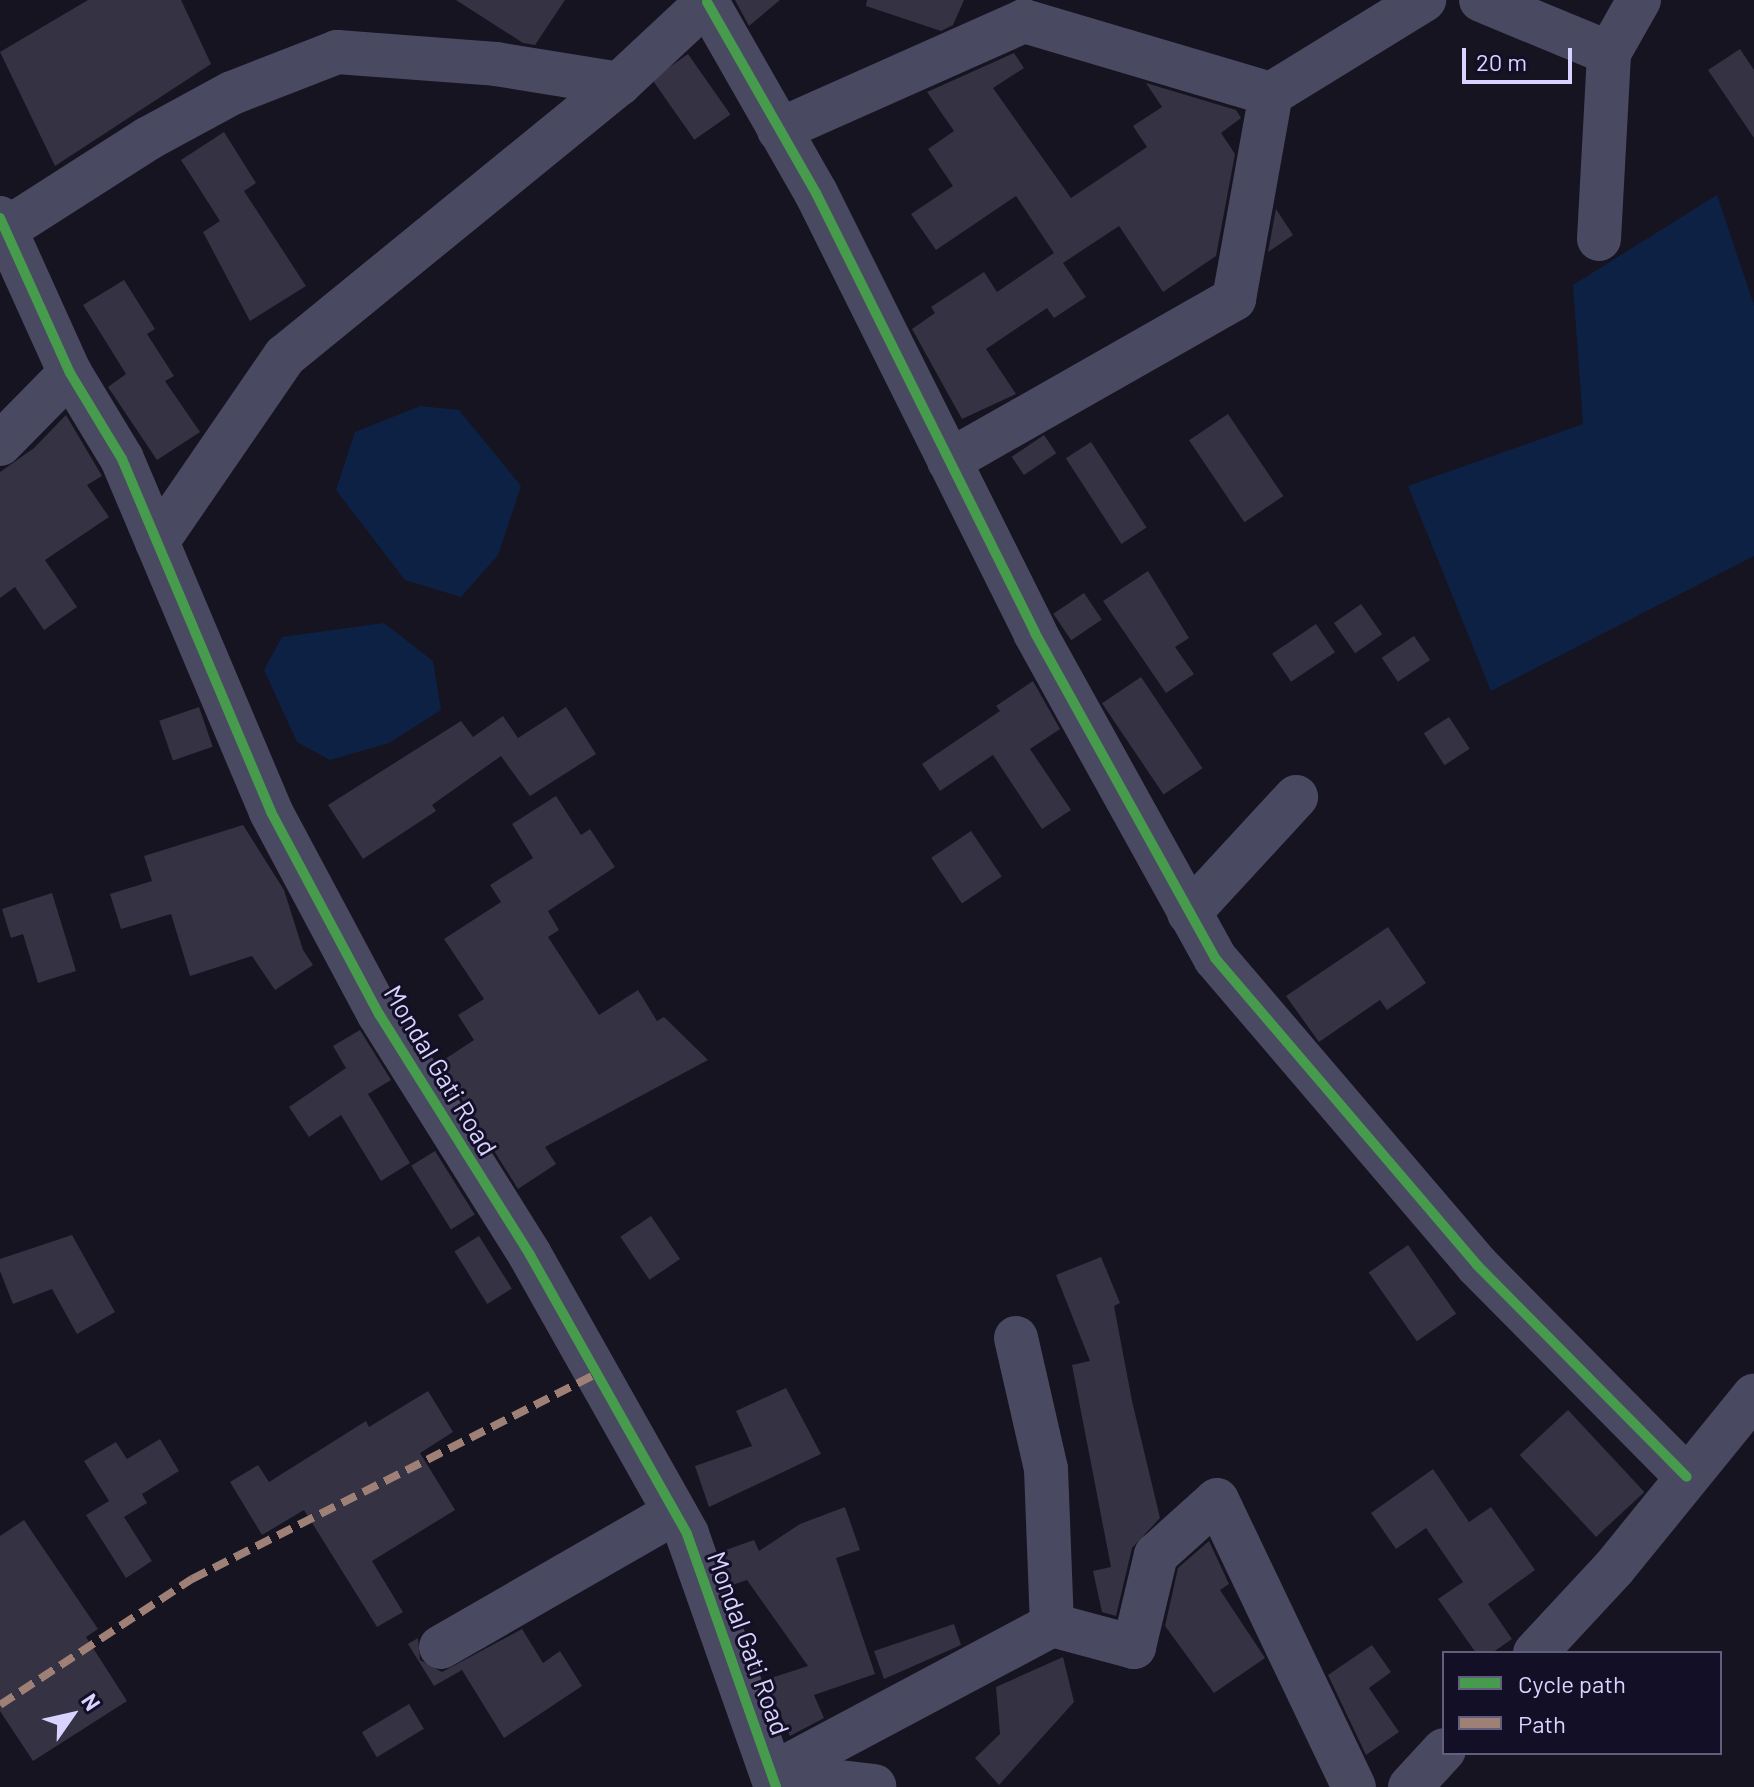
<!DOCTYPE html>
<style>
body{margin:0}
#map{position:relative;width:1754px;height:1787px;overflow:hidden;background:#161421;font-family:Barlow,sans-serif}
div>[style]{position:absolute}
.water>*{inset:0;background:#0d2144}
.building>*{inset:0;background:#343243;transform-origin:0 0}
.minor>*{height:44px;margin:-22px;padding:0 22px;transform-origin:22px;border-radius:22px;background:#4a4962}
.quiet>*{height:8px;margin-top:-4px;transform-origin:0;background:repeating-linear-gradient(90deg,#9e8076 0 16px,transparent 0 24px)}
.cycleway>*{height:10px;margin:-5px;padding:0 5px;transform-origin:5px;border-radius:5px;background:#469c4c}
span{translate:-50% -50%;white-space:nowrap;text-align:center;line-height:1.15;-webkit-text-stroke:6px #130f26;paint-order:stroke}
.street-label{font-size:26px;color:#d9d4ff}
.legend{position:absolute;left:1442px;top:1651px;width:280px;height:104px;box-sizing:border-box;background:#130f26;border:2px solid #625e7d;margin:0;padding:10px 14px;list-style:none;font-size:24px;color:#d9d4ff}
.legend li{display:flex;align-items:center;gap:16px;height:40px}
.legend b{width:40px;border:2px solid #625e7d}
.north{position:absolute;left:32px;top:1675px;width:80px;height:80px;-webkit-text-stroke:6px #130f26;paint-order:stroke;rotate:56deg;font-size:22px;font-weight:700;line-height:32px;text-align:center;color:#d9d4ff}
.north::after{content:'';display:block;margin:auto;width:28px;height:36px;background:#d9d4ff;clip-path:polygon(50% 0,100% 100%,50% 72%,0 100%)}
.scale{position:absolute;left:1462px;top:48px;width:110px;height:36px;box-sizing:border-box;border:4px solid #d9d4ff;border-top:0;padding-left:10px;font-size:24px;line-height:28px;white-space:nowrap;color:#d9d4ff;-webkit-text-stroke:6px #130f26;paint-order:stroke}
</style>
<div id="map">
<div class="water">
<div style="clip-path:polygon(1717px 195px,1754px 305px,1754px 556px,1491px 691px,1408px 486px,1583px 424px,1573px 285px)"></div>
<div style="clip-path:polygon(420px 406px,459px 410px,521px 486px,498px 555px,461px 597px,405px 580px,336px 490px,355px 432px)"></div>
<div style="clip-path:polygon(384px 623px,433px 661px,441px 710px,389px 743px,330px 760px,297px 742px,264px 670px,282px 637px)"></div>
</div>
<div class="building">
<div style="clip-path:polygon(88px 0,181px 0,211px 64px,55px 166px,0 52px)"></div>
<div style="clip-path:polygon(456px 0,565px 0,535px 45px,523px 43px)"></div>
<div style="clip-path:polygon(735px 0,780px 0,749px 26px)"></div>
<div style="clip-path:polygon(867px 0,964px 0,953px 25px,941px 31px,866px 6px)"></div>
<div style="clip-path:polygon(1740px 49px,1754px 70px,1754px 138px,1708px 70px)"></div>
<div style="clip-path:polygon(1014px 53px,1024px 68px,993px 88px,1071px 198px,1147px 147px,1133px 126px,1162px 107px,1146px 83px,1236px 110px,1241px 118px,1221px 133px,1235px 154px,1216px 256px,1163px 292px,1119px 226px,1063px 263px,1086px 297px,1054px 318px,1047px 308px,986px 349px,1016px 394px,962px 419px,912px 329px,935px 313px,931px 307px,984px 272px,997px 292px,1054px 253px,1016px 196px,936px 250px,911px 214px,953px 186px,928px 149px,954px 131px,927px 92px)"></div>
<div style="left:688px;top:54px;width:74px;height:44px;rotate:55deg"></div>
<div style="clip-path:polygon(224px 132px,256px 183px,244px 191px,306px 286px,250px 321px,203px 232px,220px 221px,181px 160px)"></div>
<div style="clip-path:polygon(1276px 209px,1293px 235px,1268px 252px)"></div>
<div style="clip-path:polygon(124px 280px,155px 329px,147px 334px,174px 376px,165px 381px,200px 432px,157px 460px,108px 387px,126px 374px,83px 305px)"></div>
<div style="left:1228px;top:414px;width:99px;height:47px;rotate:56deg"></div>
<div style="clip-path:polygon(66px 415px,102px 476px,87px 485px,109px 517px,45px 560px,77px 607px,44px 630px,15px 587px,0 598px,0 472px,34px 448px)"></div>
<div style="left:1044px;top:435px;width:22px;height:39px;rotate:56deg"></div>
<div style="left:1091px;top:442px;width:102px;height:30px;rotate:57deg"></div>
<div style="clip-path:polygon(1148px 571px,1189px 638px,1175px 647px,1194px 674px,1166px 693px,1103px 601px)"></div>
<div style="left:1084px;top:593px;width:32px;height:37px;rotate:56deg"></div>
<div style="left:1361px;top:604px;width:37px;height:33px;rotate:55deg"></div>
<div style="left:1316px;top:624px;width:34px;height:53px;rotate:56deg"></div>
<div style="left:1414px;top:636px;width:29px;height:39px;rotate:56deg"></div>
<div style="left:1141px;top:677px;width:110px;height:47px;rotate:56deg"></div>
<div style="clip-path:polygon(1033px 681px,1060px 729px,1030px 749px,1071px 810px,1042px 829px,993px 755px,940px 791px,922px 764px,1000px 711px,996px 706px)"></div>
<div style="left:199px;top:707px;width:42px;height:42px;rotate:71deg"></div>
<div style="clip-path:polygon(566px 707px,596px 754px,530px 796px,501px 756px,432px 805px,436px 811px,363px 859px,328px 805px,461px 721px,473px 737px,503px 716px,518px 738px)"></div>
<div style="left:1449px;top:717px;width:38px;height:30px;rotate:57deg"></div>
<div style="clip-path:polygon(556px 796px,581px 835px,590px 829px,615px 867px,548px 911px,559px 930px,548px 937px,599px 1015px,638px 990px,657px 1021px,664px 1017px,708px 1060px,545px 1147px,556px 1164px,518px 1189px,439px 1063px,474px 1040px,458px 1015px,484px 999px,444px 939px,501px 902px,490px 885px,533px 858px,512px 824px)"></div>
<div style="clip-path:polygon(243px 825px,284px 890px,303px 950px,313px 965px,275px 990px,252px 956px,190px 976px,171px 914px,121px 929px,110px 894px,152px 881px,144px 856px)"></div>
<div style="left:971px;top:831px;width:55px;height:48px;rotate:56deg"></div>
<div style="clip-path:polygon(52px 893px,76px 971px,38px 983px,23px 934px,11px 938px,2px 909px)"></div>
<div style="clip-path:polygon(1388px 927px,1426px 983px,1387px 1010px,1380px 1000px,1319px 1042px,1286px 996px)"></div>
<div style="clip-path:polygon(360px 1030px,391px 1080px,368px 1094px,410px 1163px,381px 1181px,341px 1115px,309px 1137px,289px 1107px,346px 1068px,333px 1046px)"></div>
<div style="left:435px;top:1151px;width:75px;height:28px;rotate:58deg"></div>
<div style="left:651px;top:1216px;width:52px;height:37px;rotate:56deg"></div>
<div style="clip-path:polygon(72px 1235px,115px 1312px,77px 1334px,52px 1289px,13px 1304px,0 1271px,0 1259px)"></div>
<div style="left:479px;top:1236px;width:62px;height:29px;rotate:58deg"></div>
<div style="left:1408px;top:1245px;width:84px;height:48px;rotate:55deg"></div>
<div style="clip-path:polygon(1101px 1257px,1120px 1303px,1114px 1306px,1132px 1401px,1160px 1518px,1132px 1548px,1116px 1616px,1102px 1612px,1093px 1571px,1111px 1567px,1072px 1365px,1090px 1361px,1056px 1275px)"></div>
<div style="clip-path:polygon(786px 1388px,821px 1454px,709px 1507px,695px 1466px,752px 1446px,736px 1411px)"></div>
<div style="clip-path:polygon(428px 1391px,453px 1432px,420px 1453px,455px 1510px,372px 1561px,403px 1612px,377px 1627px,304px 1510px,262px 1535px,230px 1482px,258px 1465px,269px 1482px,366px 1421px,369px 1427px)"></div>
<div style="left:1568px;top:1410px;width:112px;height:66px;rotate:47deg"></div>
<div style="clip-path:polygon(160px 1439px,179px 1471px,142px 1494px,147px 1503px,124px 1517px,152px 1561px,126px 1578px,86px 1515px,109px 1501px,84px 1461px,116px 1442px,127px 1459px)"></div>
<div style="clip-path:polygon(1433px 1469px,1469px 1522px,1491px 1507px,1535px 1570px,1488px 1604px,1512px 1639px,1492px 1653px,1476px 1653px,1438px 1599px,1463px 1582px,1426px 1528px,1396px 1549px,1371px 1513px)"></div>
<div style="clip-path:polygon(845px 1507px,860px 1550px,836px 1558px,875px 1674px,814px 1695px,824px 1718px,790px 1736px,765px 1680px,808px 1666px,747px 1580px,732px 1585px,720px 1552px,754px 1540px,759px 1551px,800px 1524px)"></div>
<div style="clip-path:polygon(24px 1520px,98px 1629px,86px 1637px,127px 1701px,33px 1761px,0 1711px,0 1536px)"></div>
<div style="clip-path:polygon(1209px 1541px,1229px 1584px,1220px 1590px,1265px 1658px,1214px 1693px,1165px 1626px,1178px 1568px)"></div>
<div style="clip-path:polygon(954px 1624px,961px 1645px,884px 1679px,874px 1651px)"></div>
<div style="clip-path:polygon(522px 1629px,543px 1663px,560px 1651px,582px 1686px,504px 1738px,462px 1670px,434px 1686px,408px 1644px,418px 1638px,420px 1660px,442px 1672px)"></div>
<div style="clip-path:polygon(1372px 1645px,1391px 1672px,1369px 1688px,1399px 1732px,1366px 1755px,1328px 1675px)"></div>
<div style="clip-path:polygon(1063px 1657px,1074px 1702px,999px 1785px,975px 1758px,1000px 1734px,996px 1687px)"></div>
<div style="left:409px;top:1704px;width:29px;height:55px;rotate:59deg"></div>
</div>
<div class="minor">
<div style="left:1481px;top:0;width:139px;rotate:22.5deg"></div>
<div style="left:1609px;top:53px;width:61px;rotate:-60.5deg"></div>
<div style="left:707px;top:2px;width:220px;rotate:60.3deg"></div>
<div style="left:816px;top:193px;width:491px;rotate:63.5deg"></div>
<div style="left:1035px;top:633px;width:372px;rotate:61deg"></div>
<div style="left:1215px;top:958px;width:404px;rotate:49.5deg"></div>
<div style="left:1477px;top:1265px;width:298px;rotate:45.3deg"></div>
<div style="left:779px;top:130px;width:268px;rotate:-24deg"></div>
<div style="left:1024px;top:21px;width:258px;rotate:16.5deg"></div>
<div style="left:1271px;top:94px;width:180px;rotate:-31.6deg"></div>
<div style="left:0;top:218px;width:170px;rotate:65.7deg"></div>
<div style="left:70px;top:373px;width:100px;rotate:58.8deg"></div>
<div style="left:122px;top:459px;width:383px;rotate:67.1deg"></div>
<div style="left:271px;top:812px;width:229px;rotate:61.9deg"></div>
<div style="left:379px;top:1014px;width:284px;rotate:57.9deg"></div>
<div style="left:530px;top:1255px;width:320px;rotate:60.6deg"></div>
<div style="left:687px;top:1534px;width:268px;rotate:70.6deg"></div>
<div style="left:5px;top:230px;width:171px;rotate:-32.6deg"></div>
<div style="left:149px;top:138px;width:94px;rotate:-28.5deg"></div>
<div style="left:232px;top:93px;width:113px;rotate:-21.3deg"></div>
<div style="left:337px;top:52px;width:159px;rotate:4.3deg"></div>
<div style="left:496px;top:64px;width:125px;rotate:9.2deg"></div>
<div style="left:1599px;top:239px;width:186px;rotate:-86.9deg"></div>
<div style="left:0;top:444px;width:100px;rotate:-45.4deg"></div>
<div style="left:949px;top:461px;width:328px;rotate:-29.6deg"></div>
<div style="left:1234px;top:299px;width:208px;rotate:-79.8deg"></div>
<div style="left:157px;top:542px;width:226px;rotate:-55.5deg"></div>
<div style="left:285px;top:356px;width:431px;rotate:-39.2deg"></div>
<div style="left:619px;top:84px;width:123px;rotate:-43deg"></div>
<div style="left:1189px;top:913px;width:158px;rotate:-47.3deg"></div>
<div style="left:1016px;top:1338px;width:134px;rotate:77.1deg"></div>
<div style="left:1046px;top:1469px;width:156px;rotate:87.8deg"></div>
<div style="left:1052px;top:1625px;width:85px;rotate:15deg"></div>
<div style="left:1134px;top:1647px;width:95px;rotate:-76.6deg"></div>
<div style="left:1156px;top:1555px;width:82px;rotate:-42deg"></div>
<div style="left:1217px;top:1500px;width:318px;rotate:64.5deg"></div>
<div style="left:441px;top:1647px;width:250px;rotate:-29.9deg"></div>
<div style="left:1535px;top:1653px;width:116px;rotate:-47.1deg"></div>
<div style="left:1614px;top:1568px;width:222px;rotate:-50.9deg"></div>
<div style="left:772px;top:1774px;width:317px;rotate:-28deg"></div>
<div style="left:772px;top:1774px;width:103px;rotate:6.7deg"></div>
<div style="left:1410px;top:1787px;width:50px;rotate:-47.4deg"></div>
</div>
<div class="quiet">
<div style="left:0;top:1705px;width:230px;rotate:-33.3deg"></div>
<div style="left:192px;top:1579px;width:453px;rotate:-26.9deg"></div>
</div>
<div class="cycleway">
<div style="left:707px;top:2px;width:220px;rotate:60.3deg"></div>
<div style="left:816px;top:193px;width:491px;rotate:63.5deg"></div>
<div style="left:1035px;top:633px;width:372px;rotate:61deg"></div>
<div style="left:1215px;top:958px;width:404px;rotate:49.5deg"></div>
<div style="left:1477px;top:1265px;width:298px;rotate:45.3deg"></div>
<div style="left:0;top:218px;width:170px;rotate:65.7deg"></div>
<div style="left:70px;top:373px;width:100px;rotate:58.8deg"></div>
<div style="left:122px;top:459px;width:383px;rotate:67.1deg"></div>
<div style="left:271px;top:812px;width:229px;rotate:61.9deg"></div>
<div style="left:379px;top:1014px;width:284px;rotate:57.9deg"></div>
<div style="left:530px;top:1255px;width:320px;rotate:60.6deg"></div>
<div style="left:687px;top:1534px;width:268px;rotate:70.6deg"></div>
</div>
<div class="street-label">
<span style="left:441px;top:1070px;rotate:59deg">Mondal Gati Road</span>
<span style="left:749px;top:1643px;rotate:70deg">Mondal Gati Road</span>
</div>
<ul class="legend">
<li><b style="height:10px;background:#469c4c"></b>Cycle path</li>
<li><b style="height:10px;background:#9e8076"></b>Path</li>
</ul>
<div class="north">N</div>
<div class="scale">20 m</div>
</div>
